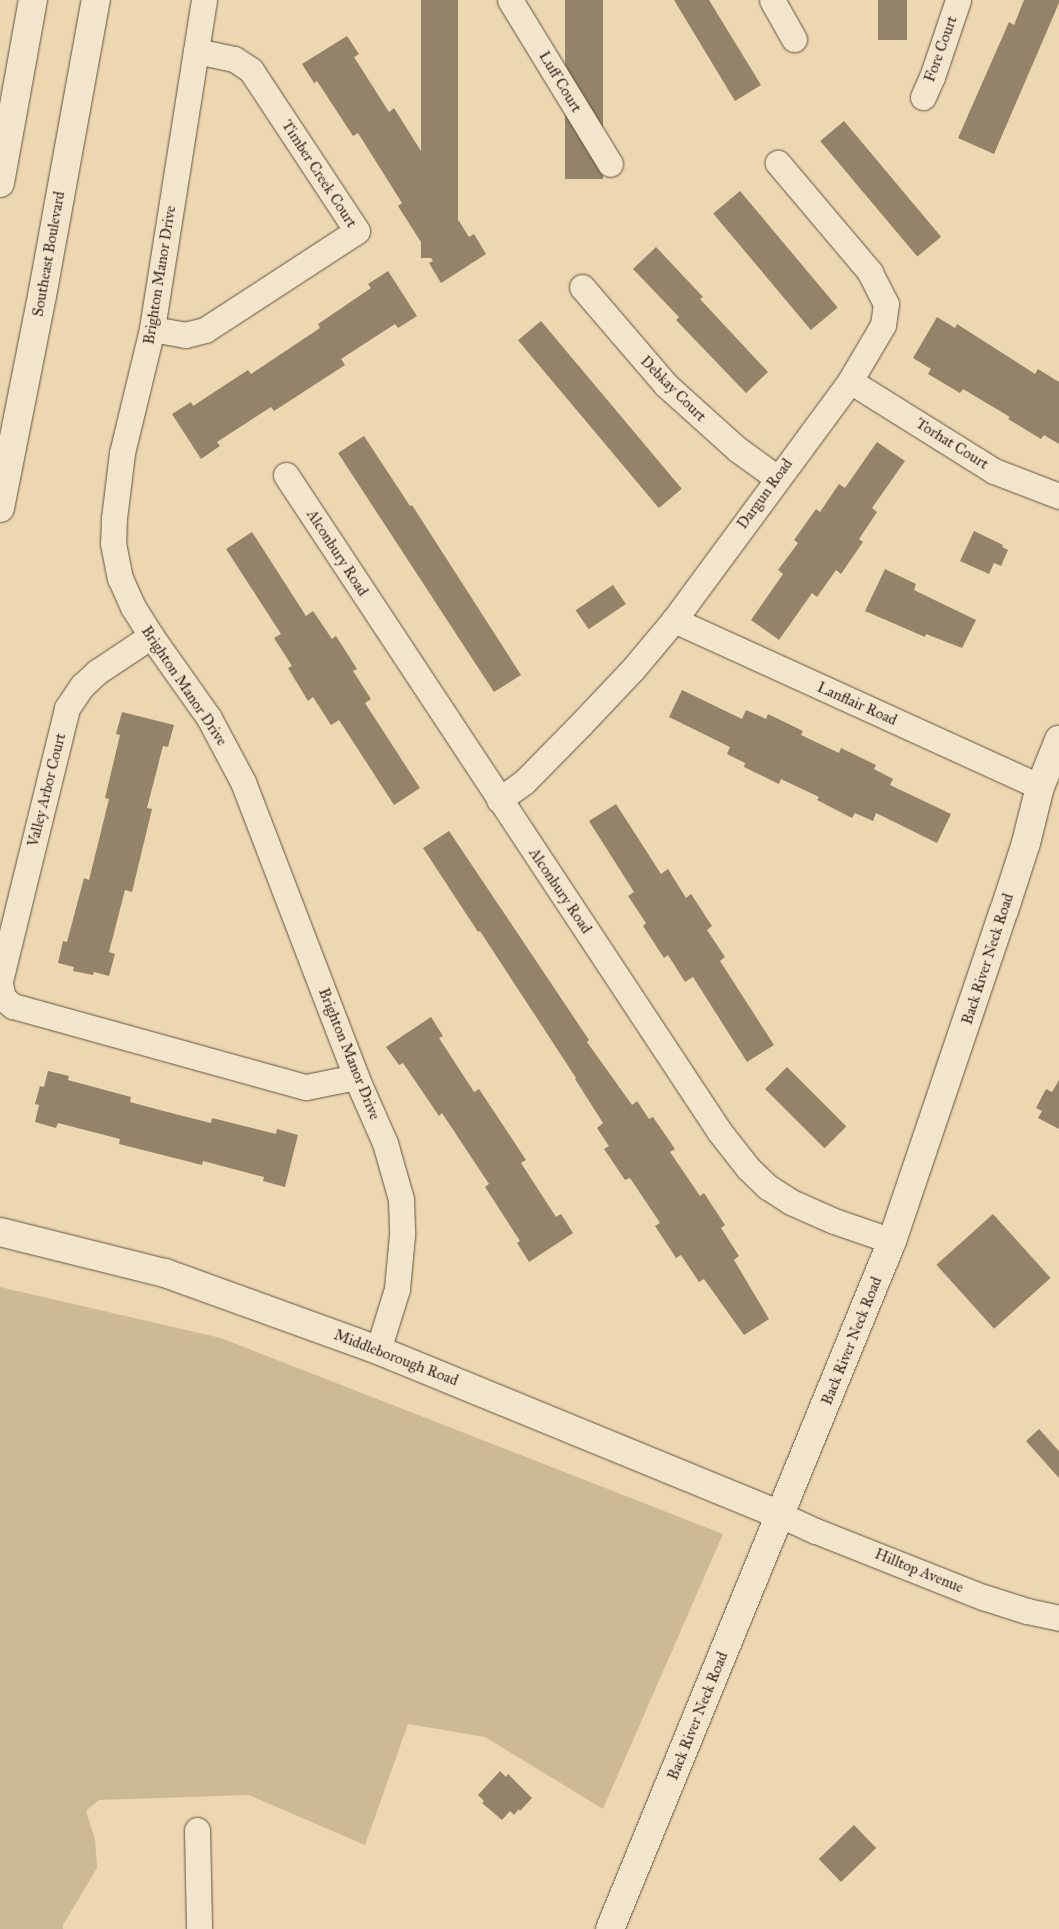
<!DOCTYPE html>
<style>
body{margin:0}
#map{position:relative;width:1059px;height:1929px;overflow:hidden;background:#edd7b0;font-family:"IM FELL Great Primer",serif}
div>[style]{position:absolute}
.green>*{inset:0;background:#ceb997}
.building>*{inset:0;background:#948269;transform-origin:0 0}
.roads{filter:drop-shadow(0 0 1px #625242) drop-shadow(0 0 1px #625242)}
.minor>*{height:25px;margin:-12.5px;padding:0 12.5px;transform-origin:12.5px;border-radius:12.5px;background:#f3e5cc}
.tertiary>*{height:28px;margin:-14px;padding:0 14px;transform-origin:14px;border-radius:14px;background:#f3e5cc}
.secondary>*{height:28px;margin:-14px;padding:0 14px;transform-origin:14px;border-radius:14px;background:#f3e5cc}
span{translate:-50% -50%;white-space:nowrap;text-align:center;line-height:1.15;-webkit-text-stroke:4px #f3e5cc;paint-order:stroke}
.street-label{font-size:15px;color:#34261d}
</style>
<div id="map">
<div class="green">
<div style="clip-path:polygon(0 1287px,221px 1338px,723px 1534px,603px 1809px,485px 1737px,408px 1724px,365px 1845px,249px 1795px,99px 1800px,86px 1811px,95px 1839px,97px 1868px,63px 1925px,63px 1929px,0 1929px)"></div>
</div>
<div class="building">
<div style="left:421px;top:0;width:37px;height:258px"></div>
<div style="left:565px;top:0;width:38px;height:179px"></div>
<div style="clip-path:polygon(674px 0,709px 0,761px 85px,735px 101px)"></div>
<div style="left:878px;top:0;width:29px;height:40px"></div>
<div style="clip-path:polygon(1024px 0,1059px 0,1059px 3px,994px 154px,958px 138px,1009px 22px,1014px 25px)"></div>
<div style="clip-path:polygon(347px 36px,359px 54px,354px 57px,389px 112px,394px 108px,439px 180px,435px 183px,469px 237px,474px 234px,486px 254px,441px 283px,429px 263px,433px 261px,398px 206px,402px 203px,358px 133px,353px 136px,317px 81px,314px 83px,302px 64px)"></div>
<div style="left:844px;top:121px;width:151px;height:31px;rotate:50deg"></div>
<div style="left:740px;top:191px;width:152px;height:35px;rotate:50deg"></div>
<div style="clip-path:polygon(656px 247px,703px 297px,700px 299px,768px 372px,746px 393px,676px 320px,679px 317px,633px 269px)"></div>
<div style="clip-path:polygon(388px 271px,417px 316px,398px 328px,395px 324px,341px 359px,345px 365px,274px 411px,271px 407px,217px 442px,220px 446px,201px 459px,172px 414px,191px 402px,193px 406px,248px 370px,251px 374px,320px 328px,318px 324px,371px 288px,368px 284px)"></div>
<div style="clip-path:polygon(937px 317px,955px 328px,957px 324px,1035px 374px,1038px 369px,1059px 382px,1059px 444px,1044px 435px,1041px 439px,1008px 419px,1010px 417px,963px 389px,960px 393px,928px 374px,931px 369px,913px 358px)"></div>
<div style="left:541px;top:321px;width:219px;height:30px;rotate:50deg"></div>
<div style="clip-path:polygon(364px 436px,410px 506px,412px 505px,521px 675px,494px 692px,338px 453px)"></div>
<div style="clip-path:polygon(877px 442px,905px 461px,872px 508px,877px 512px,859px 539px,863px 542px,841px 574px,836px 570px,817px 597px,812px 593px,779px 640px,751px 620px,783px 574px,778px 570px,798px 543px,794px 540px,816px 509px,820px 512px,839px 484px,845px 488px)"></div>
<div style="clip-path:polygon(974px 531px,1003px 545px,1002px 547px,1008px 550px,1001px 566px,994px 563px,989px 574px,960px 561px)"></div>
<div style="clip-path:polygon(252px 532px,306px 616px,313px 611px,332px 639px,336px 636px,357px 669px,353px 671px,371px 699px,365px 703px,420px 788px,394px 805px,339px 720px,331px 725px,313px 697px,308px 701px,288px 668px,292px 666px,274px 638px,281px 634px,226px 549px)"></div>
<div style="clip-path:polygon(885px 569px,916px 584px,914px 590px,976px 620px,962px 648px,926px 634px,925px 637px,865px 611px)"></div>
<div style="left:613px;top:585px;width:23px;height:45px;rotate:56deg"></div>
<div style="clip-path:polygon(682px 690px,742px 719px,746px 710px,766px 719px,768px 714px,803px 731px,801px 735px,839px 753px,841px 748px,876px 765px,874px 769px,893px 779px,890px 785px,951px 814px,937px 843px,876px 813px,873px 821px,855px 813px,852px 818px,817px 800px,819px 797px,781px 779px,779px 784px,744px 767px,745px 763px,727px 754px,730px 747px,669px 717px)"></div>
<div style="clip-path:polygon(122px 712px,174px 725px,168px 747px,163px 746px,147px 808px,152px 809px,132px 892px,125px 890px,109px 952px,115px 954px,109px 976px,94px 972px,93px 975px,73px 971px,74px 967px,58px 963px,63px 941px,67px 942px,84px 878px,89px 880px,109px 799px,105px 798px,120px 735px,116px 734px)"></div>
<div style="clip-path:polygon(616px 804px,661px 874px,668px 869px,686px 898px,691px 894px,712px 926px,707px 930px,725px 957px,720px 961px,774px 1045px,747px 1062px,693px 977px,685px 982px,668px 955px,664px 958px,643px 926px,646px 923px,628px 896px,634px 892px,589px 821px)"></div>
<div style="clip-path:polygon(449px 831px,589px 1040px,587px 1042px,632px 1105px,637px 1101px,649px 1119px,653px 1117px,675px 1149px,670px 1152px,700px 1196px,704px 1193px,725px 1225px,721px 1228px,739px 1256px,734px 1260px,769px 1319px,744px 1335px,704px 1279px,699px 1282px,681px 1255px,676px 1258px,655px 1226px,660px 1223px,630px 1178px,625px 1180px,604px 1149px,609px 1146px,597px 1128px,603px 1123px,575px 1079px,576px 1078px,480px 931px,478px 932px,423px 848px)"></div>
<div style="clip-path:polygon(431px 1017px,443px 1036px,439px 1038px,474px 1092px,479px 1089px,526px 1160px,521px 1163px,556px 1217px,561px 1214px,573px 1233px,529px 1262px,517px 1243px,520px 1241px,485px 1187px,489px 1184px,442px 1113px,439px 1116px,403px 1063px,399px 1065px,386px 1047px)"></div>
<div style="left:787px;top:1067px;width:84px;height:31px;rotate:45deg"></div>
<div style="clip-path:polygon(48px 1071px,69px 1076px,68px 1080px,131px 1097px,130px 1102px,175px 1114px,211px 1123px,212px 1118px,276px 1134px,277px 1129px,298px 1135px,285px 1187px,263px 1181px,264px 1177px,203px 1161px,202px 1165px,119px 1144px,120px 1139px,58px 1123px,56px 1128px,35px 1122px,39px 1105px,35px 1104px,40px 1086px,44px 1087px)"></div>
<div style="clip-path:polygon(1059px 1080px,1059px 1129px,1038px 1118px,1042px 1111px,1036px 1108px,1046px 1089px,1052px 1092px)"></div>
<div style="left:993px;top:1214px;width:86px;height:76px;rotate:48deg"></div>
<div style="clip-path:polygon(1039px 1429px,1059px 1451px,1059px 1478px,1026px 1441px)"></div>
<div style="clip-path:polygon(500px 1771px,506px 1777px,508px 1774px,532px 1798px,520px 1811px,519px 1809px,514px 1815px,510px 1811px,502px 1820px,482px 1803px,484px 1801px,478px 1795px)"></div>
<div style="left:854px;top:1825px;width:32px;height:49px;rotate:46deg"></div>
</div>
<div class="roads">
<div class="minor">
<div style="left:204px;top:0;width:333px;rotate:99deg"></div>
<div style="left:152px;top:329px;width:128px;rotate:103.6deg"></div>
<div style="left:122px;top:453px;width:65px;rotate:97deg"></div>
<div style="left:114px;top:518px;width:25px;rotate:92deg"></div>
<div style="left:113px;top:543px;width:36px;rotate:79deg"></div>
<div style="left:120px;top:578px;width:32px;rotate:66deg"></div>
<div style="left:133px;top:607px;width:34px;rotate:58deg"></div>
<div style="left:151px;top:636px;width:100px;rotate:54.7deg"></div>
<div style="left:209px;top:718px;width:72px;rotate:62deg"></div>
<div style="left:243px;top:782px;width:316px;rotate:69deg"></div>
<div style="left:356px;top:1077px;width:72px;rotate:66.3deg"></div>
<div style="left:385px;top:1143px;width:58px;rotate:74.1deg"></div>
<div style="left:401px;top:1199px;width:36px;rotate:88deg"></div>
<div style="left:402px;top:1235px;width:54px;rotate:95.3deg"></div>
<div style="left:397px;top:1289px;width:64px;rotate:107.3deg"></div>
<div style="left:510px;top:0;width:192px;rotate:58.6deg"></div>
<div style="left:772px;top:0;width:45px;rotate:60.6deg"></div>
<div style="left:923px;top:97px;width:22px;rotate:-66deg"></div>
<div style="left:932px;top:77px;width:81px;rotate:-71.3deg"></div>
<div style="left:582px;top:287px;width:129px;rotate:49.4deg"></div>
<div style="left:666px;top:385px;width:96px;rotate:42deg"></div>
<div style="left:737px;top:449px;width:49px;rotate:35.9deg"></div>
<div style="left:152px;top:329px;width:34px;rotate:10deg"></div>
<div style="left:185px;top:335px;width:21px;rotate:-14deg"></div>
<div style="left:205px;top:330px;width:181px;rotate:-33.1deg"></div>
<div style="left:357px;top:231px;width:193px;rotate:-123.4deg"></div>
<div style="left:251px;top:70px;width:20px;rotate:-147deg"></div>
<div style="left:234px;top:59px;width:39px;rotate:-168deg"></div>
<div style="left:850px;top:381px;width:170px;rotate:32deg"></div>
<div style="left:994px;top:471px;width:70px;rotate:21deg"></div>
<div style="left:286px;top:475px;width:786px;rotate:56.57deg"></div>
<div style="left:719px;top:1131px;width:47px;rotate:51.9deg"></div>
<div style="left:748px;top:1168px;width:28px;rotate:44deg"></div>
<div style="left:768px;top:1187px;width:27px;rotate:33deg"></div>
<div style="left:791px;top:1202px;width:47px;rotate:23.8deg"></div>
<div style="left:834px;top:1221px;width:61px;rotate:19deg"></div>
<div style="left:674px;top:620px;width:402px;rotate:24.5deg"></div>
<div style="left:499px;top:800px;width:31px;rotate:-36deg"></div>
<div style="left:524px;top:782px;width:81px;rotate:-45.5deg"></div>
<div style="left:581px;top:724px;width:76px;rotate:-46.6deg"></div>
<div style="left:633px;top:669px;width:64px;rotate:-50.1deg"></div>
<div style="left:674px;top:620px;width:297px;rotate:-53.6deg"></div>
<div style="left:850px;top:381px;width:65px;rotate:-59.5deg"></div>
<div style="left:883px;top:325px;width:21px;rotate:-82deg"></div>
<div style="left:886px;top:304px;width:36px;rotate:-117deg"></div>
<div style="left:870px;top:272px;width:143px;rotate:-130.2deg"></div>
<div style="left:0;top:981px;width:281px;rotate:-76.2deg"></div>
<div style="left:67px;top:708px;width:27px;rotate:-56deg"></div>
<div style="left:82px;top:686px;width:21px;rotate:-43deg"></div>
<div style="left:97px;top:672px;width:65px;rotate:-33.7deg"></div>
<div style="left:0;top:984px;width:14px;rotate:78deg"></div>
<div style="left:3px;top:998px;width:13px;rotate:39deg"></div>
<div style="left:13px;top:1006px;width:304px;rotate:15.5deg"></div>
<div style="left:306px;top:1087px;width:51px;rotate:-11.3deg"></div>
<div style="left:781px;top:1515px;width:38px;rotate:25deg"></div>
<div style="left:816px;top:1531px;width:180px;rotate:21.6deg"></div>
<div style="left:983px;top:1597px;width:46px;rotate:17.7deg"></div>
<div style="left:1027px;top:1611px;width:33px;rotate:12deg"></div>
<div style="left:197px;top:1830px;width:99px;rotate:88.8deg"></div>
</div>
<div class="tertiary">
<div style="left:0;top:1232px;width:170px;rotate:14deg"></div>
<div style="left:165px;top:1273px;width:226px;rotate:19.9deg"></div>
<div style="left:378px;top:1350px;width:435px;rotate:22.3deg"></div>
<div style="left:610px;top:1929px;width:744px;rotate:-67.71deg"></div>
<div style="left:892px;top:1241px;width:348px;rotate:-71.3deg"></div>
<div style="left:1004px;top:911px;width:71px;rotate:-72.1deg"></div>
<div style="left:1026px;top:843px;width:58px;rotate:-76deg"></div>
<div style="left:1040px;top:787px;width:51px;rotate:-68deg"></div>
</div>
<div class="secondary">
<div style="left:0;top:183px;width:186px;rotate:-79.8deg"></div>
<div style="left:0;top:508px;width:216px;rotate:-78.8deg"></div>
<div style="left:42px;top:296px;width:301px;rotate:-79.7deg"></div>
</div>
</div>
<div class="street-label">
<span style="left:941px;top:49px;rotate:-70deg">Fore Court</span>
<span style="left:560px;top:82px;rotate:59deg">Luff Court</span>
<span style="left:319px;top:174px;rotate:57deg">Timber Creek Court</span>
<span style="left:49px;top:254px;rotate:-80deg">Southeast Boulevard</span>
<span style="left:160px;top:275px;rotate:-81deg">Brighton Manor Drive</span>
<span style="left:673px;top:389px;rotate:45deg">Debkay Court</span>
<span style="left:952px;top:444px;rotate:32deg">Torhat Court</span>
<span style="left:765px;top:494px;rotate:-54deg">Dargun Road</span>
<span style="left:337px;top:553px;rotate:57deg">Alconbury Road</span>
<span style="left:184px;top:686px;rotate:56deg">Brighton Manor Drive</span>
<span style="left:857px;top:704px;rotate:24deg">Lanflair Road</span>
<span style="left:47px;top:790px;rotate:-76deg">Valley Arbor Court</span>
<span style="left:560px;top:891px;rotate:56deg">Alconbury Road</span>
<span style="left:988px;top:959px;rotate:-72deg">Back River Neck Road</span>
<span style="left:349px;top:1054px;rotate:68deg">Brighton Manor Drive</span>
<span style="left:852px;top:1341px;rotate:-68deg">Back River Neck Road</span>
<span style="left:396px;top:1358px;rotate:21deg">Middleborough Road</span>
<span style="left:919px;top:1571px;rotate:22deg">Hilltop Avenue</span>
<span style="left:698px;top:1716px;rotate:-68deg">Back River Neck Road</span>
</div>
</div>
